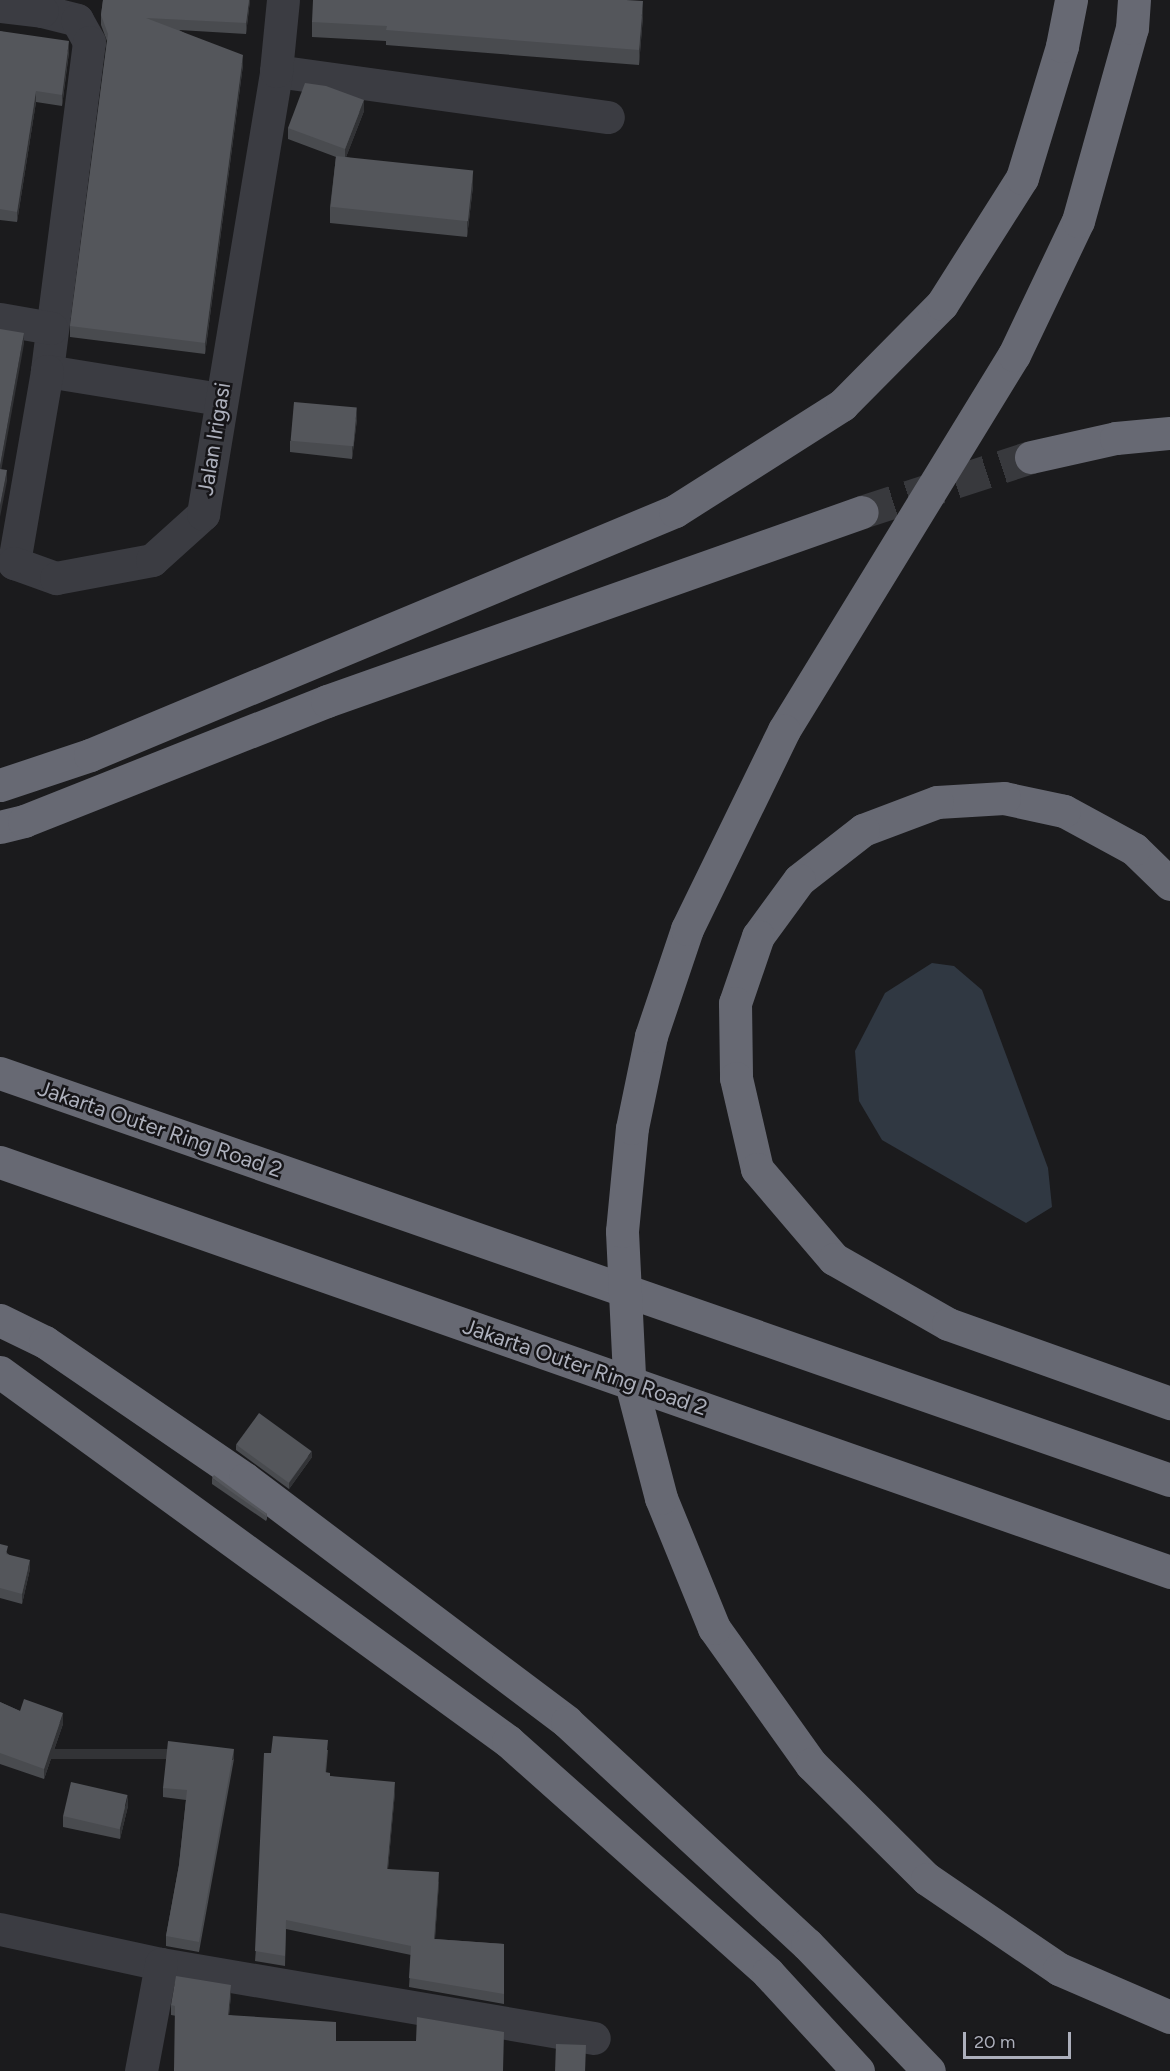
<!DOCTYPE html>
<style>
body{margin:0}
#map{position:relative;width:1170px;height:2071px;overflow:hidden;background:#1b1b1d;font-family:Figtree,sans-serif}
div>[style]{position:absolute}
.water>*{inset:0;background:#303842}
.highway-tunnel>*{height:33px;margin-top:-16.5px;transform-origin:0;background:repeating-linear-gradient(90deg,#38393d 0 33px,transparent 0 49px)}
.minor>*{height:33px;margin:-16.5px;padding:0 16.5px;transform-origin:16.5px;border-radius:16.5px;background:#3b3c42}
.highway>*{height:33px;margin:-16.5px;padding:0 16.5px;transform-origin:16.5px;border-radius:16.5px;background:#676973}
.highway-bridge>*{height:33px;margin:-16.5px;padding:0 16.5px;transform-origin:16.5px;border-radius:16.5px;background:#676973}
.wall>*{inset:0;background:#494b4f}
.shaded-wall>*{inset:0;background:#323336;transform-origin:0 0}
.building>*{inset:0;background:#54565b;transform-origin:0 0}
span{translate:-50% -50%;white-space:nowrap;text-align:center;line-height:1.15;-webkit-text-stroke:5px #161518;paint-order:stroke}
.street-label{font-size:22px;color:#adb0bc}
.scale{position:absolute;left:963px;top:2032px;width:108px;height:27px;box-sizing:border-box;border:3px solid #adb0bc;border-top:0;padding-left:8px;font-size:18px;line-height:21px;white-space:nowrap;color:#adb0bc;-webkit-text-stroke:4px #161518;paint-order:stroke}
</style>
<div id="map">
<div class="water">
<div style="clip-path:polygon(932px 963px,954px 966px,982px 990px,1048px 1168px,1052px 1207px,1026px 1223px,882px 1140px,859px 1101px,855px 1051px,885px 993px)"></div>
</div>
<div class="highway-tunnel">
<div style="left:862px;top:512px;width:178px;rotate:-18deg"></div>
</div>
<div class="minor">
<div style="left:43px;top:0;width:11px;rotate:95deg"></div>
<div style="left:42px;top:11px;width:36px;rotate:14deg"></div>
<div style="left:77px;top:20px;width:25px;rotate:61deg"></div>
<div style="left:89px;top:42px;width:332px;rotate:97.3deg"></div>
<div style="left:47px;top:371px;width:175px;rotate:9.2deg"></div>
<div style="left:0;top:6px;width:42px;rotate:6.8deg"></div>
<div style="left:276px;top:71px;width:335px;rotate:7.9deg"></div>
<div style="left:0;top:319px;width:52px;rotate:10deg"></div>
<div style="left:47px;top:371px;width:195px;rotate:99.8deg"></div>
<div style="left:14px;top:563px;width:45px;rotate:19.7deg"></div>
<div style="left:56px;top:578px;width:98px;rotate:-10.6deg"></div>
<div style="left:152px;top:560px;width:69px;rotate:-42deg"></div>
<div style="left:203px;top:514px;width:449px;rotate:-80.6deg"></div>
<div style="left:276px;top:71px;width:71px;rotate:-84.4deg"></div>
<div style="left:0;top:1929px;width:165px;rotate:12.3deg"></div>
<div style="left:161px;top:1964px;width:439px;rotate:9.7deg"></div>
<div style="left:141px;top:2071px;width:109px;rotate:-79.4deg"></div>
</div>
<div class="highway">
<div style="left:1031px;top:457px;width:87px;rotate:-12.6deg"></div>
<div style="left:1116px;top:438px;width:54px;rotate:-5.3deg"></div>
<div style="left:784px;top:730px;width:440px;rotate:-58.5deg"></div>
<div style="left:1014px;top:355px;width:148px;rotate:-64.5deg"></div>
<div style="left:1078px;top:221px;width:200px;rotate:-74.4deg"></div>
<div style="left:1132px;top:28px;width:28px;rotate:-86deg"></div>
<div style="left:0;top:785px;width:95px;rotate:-18.4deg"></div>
<div style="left:90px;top:755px;width:634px;rotate:-22.64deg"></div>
<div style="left:675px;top:511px;width:198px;rotate:-32.4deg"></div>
<div style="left:842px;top:405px;width:142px;rotate:-45.3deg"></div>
<div style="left:942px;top:304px;width:149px;rotate:-57.6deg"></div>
<div style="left:1022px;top:178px;width:138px;rotate:-73.1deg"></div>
<div style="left:1062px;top:46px;width:47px;rotate:-78.9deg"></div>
<div style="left:0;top:827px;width:25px;rotate:-14deg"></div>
<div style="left:24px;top:821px;width:326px;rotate:-21.6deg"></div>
<div style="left:327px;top:701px;width:567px;rotate:-19.46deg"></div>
<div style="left:1170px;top:884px;width:50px;rotate:-135.8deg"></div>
<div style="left:1134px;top:849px;width:80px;rotate:-151.5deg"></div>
<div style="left:1064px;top:811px;width:61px;rotate:-167.8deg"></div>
<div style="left:1004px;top:798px;width:67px;rotate:176.6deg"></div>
<div style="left:937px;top:802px;width:79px;rotate:159.3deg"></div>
<div style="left:863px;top:830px;width:81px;rotate:142deg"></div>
<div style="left:799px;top:880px;width:69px;rotate:126.2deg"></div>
<div style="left:758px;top:936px;width:71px;rotate:108.9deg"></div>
<div style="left:735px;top:1003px;width:75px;rotate:89.2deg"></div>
<div style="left:736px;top:1078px;width:93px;rotate:77deg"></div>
<div style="left:757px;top:1169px;width:118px;rotate:49.5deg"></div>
<div style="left:834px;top:1259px;width:131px;rotate:29.7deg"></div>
<div style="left:948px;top:1324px;width:236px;rotate:19.6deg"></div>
<div style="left:0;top:1073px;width:1239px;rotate:19.18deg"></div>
<div style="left:0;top:1162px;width:1240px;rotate:19.31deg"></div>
<div style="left:0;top:1320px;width:50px;rotate:26.1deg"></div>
<div style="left:45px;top:1342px;width:242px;rotate:34.4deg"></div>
<div style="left:245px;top:1479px;width:403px;rotate:37deg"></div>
<div style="left:567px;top:1722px;width:327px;rotate:42.8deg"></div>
<div style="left:807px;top:1944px;width:176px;rotate:46.2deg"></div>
<div style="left:0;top:1372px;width:628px;rotate:35.99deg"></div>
<div style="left:508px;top:1741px;width:348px;rotate:41.7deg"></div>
<div style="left:768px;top:1973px;width:133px;rotate:47.4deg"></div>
<div style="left:714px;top:1628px;width:167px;rotate:54.5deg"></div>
<div style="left:811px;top:1764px;width:163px;rotate:44.8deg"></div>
<div style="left:927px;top:1879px;width:160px;rotate:34.3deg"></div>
<div style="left:1059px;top:1969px;width:121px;rotate:23.4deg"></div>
</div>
<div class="highway-bridge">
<div style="left:714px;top:1628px;width:140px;rotate:-112.2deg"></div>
<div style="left:661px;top:1498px;width:127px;rotate:-104.6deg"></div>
<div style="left:629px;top:1375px;width:144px;rotate:-92.8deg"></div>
<div style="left:622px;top:1231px;width:103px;rotate:-84.5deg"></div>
<div style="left:632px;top:1128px;width:94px;rotate:-78.3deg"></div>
<div style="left:651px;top:1036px;width:113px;rotate:-71.4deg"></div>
<div style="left:687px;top:929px;width:221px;rotate:-64deg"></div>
</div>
<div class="wall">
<div style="clip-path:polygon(103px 0,250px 0,246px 34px,179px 30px,243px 65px,205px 354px,70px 337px,70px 326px,107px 41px,101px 25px,101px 15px)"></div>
<div style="clip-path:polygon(643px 16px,639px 65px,386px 45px,386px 41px,312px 37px,312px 22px)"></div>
<div style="clip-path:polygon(0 31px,69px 52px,62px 106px,36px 102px,17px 222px,0 220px)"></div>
<div style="clip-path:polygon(364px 111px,346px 157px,473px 186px,467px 237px,330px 223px,330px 207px,336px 157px,288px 139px,288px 128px)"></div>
<div style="clip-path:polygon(357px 419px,352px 459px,290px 452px,290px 441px)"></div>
<div style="clip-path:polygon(236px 1445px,312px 1457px,289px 1489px,236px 1450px)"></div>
<div style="clip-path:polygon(212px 1478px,267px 1514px,267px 1519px,266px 1521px,212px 1484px)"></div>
<div style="clip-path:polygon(0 1544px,8px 1554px,30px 1569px,22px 1604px,0 1598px)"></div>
<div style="clip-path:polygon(0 1702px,20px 1711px,63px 1724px,44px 1779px,0 1764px)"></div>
<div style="clip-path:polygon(328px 1750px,326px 1773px,330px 1776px,395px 1792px,388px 1869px,439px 1882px,435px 1939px,504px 1944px,504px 2004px,409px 1987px,411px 1955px,286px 1929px,285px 1966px,255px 1961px,271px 1753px)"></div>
<div style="clip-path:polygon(234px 1759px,199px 1952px,166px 1946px,166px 1936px,179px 1865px,186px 1800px,163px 1797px,163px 1788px)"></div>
<div style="clip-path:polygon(128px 1806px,120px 1839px,63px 1827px,63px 1816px)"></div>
<div style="clip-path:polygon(231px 1995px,229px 2015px,336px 2041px,503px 2071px,171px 2015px,171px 2005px)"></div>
</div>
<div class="shaded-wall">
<div style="clip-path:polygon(249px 0,250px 0,246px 34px,246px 23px)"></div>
<div style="clip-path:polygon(643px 1px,643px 16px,639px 65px,639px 50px)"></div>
<div style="clip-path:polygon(69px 41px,69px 52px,62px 106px,62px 95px)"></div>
<div style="clip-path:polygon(243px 55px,243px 65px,205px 354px,205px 343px)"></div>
<div style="clip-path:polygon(36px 91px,36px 102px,17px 222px,17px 212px)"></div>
<div style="clip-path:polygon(364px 100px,364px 111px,345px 160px,345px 149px)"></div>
<div style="clip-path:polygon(473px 170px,473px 186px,467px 237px,467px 221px)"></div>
<div style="clip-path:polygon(24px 333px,24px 344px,0 477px,0 466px)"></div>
<div style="clip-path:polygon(357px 408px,357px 419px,352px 459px,352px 448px)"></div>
<div style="clip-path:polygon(7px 470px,7px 481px,0 517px,0 506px)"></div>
<div style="clip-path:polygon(312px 1451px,312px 1457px,289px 1489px,289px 1483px)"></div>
<div style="clip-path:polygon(30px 1560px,30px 1569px,22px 1604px,22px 1594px)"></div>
<div style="clip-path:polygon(63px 1713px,63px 1724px,44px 1779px,44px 1769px)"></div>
<div style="left:234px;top:1749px;width:10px;height:196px;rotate:90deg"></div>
<div style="clip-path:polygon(395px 1782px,395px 1792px,387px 1879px,387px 1869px)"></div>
<div style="clip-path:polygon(128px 1795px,128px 1806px,120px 1839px,120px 1828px)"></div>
<div style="clip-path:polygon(439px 1872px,439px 1882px,434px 1949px,434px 1939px)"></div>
<div style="clip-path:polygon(231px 1985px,231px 1995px,228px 2025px,228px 2015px)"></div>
</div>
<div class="building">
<div style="clip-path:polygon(103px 0,249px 0,246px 23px,146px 18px,243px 55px,205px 343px,70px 326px,108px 34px,101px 15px)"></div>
<div style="clip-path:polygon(313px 0,626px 0,643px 1px,639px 50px,386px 30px,387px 26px,312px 22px)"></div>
<div style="clip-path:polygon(0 31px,69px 41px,62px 95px,36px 91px,17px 212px,0 209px)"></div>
<div style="clip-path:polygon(305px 83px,326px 86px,364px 100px,345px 149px,288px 128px)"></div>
<div style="left:336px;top:156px;width:138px;height:51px;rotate:6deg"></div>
<div style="clip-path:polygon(0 329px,24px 333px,0 466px)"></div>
<div style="left:294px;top:402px;width:63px;height:39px;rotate:5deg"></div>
<div style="clip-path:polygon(0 469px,7px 470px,0 506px)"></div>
<div style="left:259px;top:1413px;width:65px;height:39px;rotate:36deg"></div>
<div style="clip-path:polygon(214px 1475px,267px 1514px,266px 1516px,212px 1478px)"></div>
<div style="clip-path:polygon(0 1544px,8px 1546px,6px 1554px,30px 1560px,22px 1594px,0 1588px)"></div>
<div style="clip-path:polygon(24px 1699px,63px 1713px,44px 1769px,0 1753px,0 1702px,20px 1711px)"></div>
<div style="clip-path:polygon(273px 1736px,328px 1740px,325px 1772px,330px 1773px,330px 1776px,395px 1782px,387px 1869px,439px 1872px,434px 1939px,504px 1944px,504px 1994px,409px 1978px,411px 1946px,286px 1920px,285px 1956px,255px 1951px,264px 1753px,271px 1753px)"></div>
<div style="clip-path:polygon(168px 1741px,234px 1749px,199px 1942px,166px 1936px,179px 1865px,187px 1790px,163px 1788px)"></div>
<div style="left:71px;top:1782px;width:58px;height:35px;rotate:13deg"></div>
<div style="clip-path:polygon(176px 1976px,231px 1985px,228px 2015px,336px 2022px,336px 2041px,416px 2041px,417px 2017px,504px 2032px,503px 2071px,174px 2071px,175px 2006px,171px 2005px)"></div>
<div style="left:556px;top:2044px;width:30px;height:27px;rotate:2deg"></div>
</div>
<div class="street-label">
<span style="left:214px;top:439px;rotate:-81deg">Jalan Irigasi</span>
<span style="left:160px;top:1129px;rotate:19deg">Jakarta Outer Ring Road 2</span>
<span style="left:585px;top:1367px;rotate:19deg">Jakarta Outer Ring Road 2</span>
</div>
<div class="scale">20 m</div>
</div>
